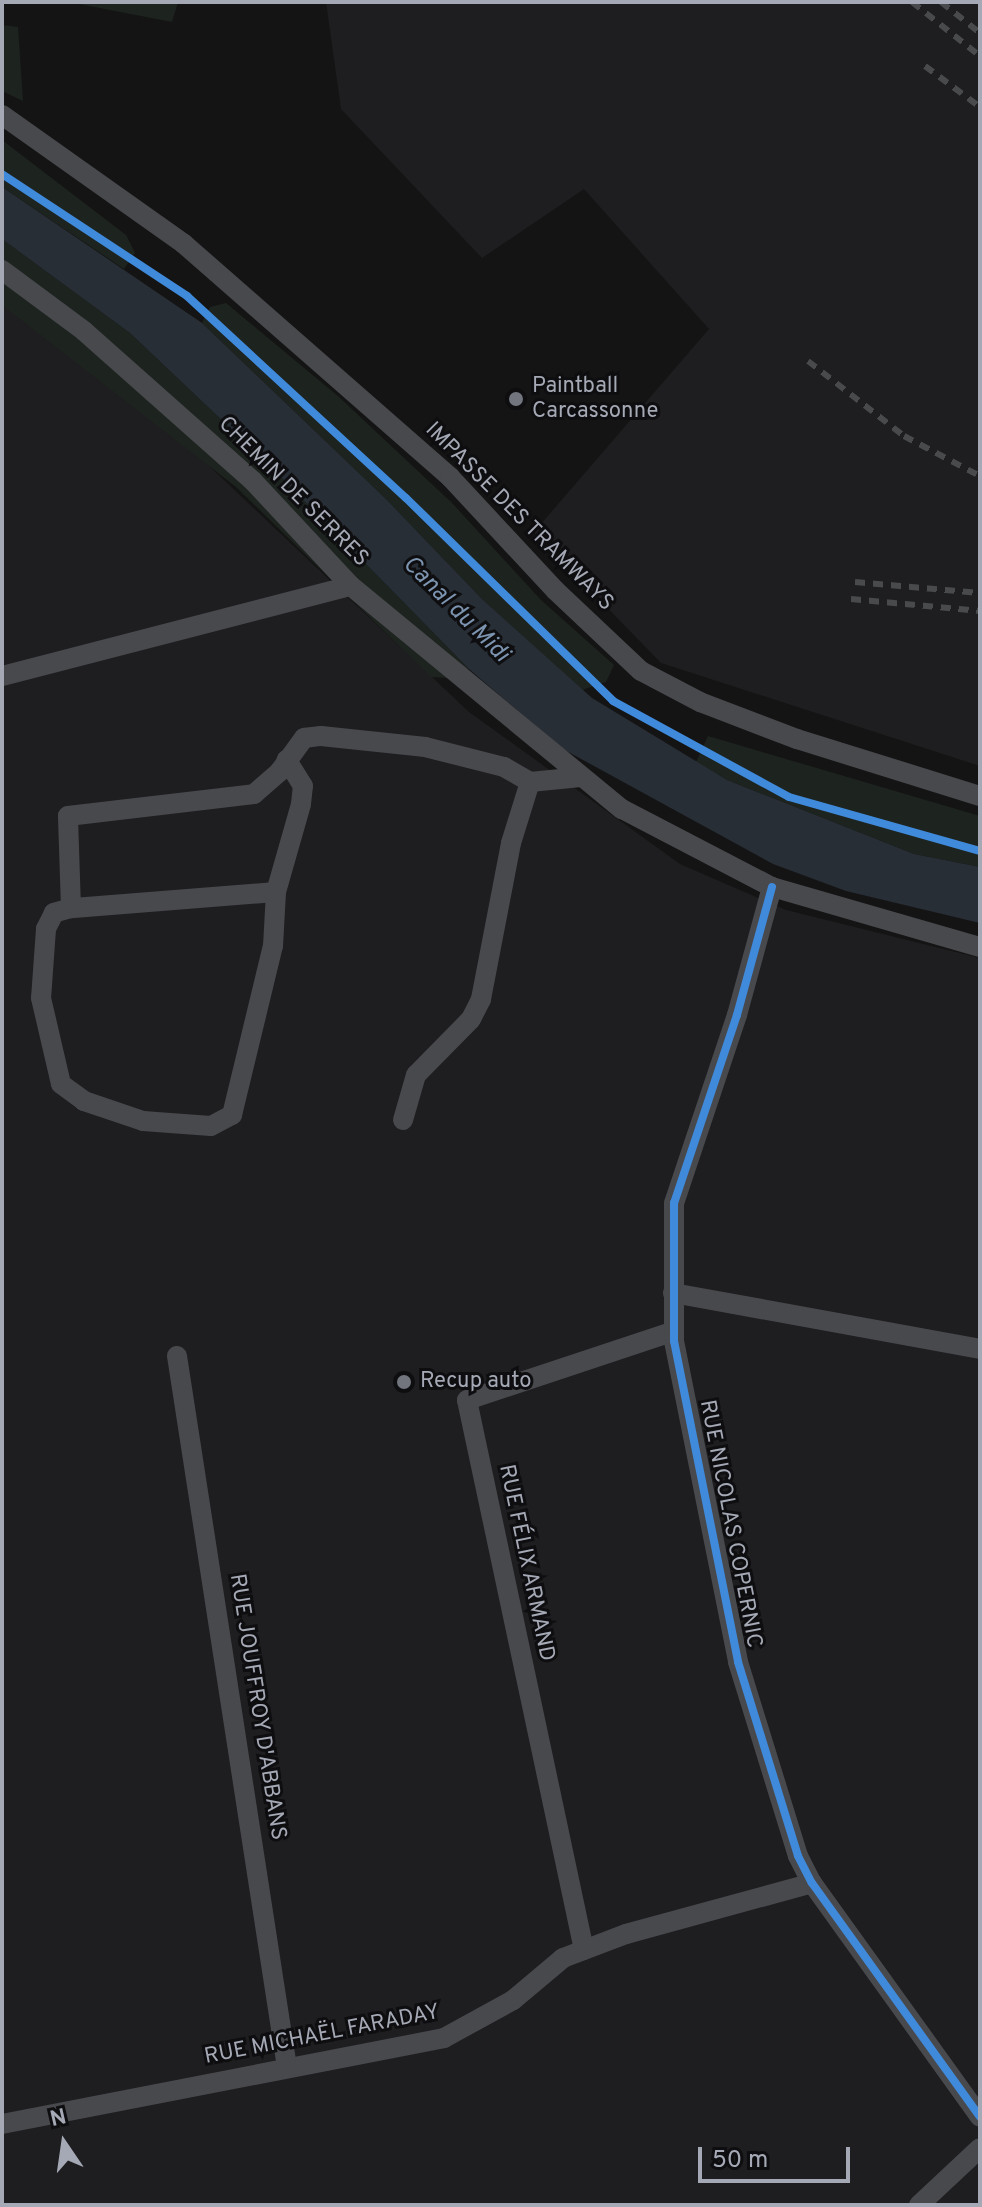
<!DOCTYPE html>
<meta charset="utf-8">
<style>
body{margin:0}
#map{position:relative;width:982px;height:2207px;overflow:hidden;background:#141414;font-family:Overpass,sans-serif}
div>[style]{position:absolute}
.built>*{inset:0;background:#1e1e20}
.green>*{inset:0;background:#1d231e}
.water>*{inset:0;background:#282e36}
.minor>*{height:20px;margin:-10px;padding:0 10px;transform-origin:10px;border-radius:10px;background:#48494d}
.rail>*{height:6px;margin-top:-3px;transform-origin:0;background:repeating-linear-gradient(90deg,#484a4c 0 10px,transparent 0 18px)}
.cycleway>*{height:8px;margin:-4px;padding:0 4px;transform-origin:4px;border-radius:4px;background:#408adc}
.dots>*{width:22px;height:22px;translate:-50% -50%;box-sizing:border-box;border:4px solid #0e0e10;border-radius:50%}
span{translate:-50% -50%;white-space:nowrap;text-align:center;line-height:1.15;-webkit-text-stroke:6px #0e0e10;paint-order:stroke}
.poi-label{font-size:22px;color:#a5a9b5}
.left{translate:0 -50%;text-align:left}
.street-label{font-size:22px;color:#a5a9b5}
.water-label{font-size:24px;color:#7c94b0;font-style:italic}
.frame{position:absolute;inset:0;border:4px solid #a5a9b5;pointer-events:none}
.north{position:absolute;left:24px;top:2103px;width:80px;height:80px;-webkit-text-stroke:6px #0e0e10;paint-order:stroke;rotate:347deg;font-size:22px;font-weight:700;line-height:32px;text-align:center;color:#a5a9b5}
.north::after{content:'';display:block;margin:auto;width:28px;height:36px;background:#a5a9b5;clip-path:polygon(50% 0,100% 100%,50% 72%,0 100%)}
.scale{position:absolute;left:698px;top:2147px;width:152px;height:36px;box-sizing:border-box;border:4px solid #a5a9b5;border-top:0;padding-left:10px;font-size:24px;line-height:28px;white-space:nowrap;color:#a5a9b5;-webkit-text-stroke:6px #0e0e10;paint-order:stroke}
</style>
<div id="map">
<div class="built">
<div style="clip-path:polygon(326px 2px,980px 2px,980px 766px,661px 663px,534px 532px,709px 329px,584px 189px,482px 258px,341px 109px)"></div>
<div style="clip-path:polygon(2px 289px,73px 337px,469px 712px,680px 864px,786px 910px,980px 958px,980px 2205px,2px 2205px)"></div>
</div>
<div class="green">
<div style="clip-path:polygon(69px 2px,178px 2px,172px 22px)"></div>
<div style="clip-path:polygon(2px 25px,18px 27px,23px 101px,2px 91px)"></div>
<div style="clip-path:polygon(2px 140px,126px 235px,135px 253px,124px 269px,2px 187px)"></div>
<div style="clip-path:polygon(2px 239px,130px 333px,268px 464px,469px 669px,449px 678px,431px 677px,236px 487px,2px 305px)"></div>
<div style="clip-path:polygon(226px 303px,339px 397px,452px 503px,541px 600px,614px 665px,606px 682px,582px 690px,482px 599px,387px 500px,202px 323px,210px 307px)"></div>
<div style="clip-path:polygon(708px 736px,980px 816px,980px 867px,914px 854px,727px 780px,696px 762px)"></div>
</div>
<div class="water">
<div style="clip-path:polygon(2px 187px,202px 323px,387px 500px,482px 599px,592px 698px,727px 780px,914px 854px,980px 867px,980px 923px,846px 891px,773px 864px,563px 749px,469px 669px,268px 464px,130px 333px,2px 239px)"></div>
</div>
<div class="minor">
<div style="left:2px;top:115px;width:223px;rotate:35.3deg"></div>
<div style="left:184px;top:244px;width:354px;rotate:41.2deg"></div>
<div style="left:450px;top:477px;width:154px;rotate:47.1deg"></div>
<div style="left:555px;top:590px;width:118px;rotate:43.3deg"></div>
<div style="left:641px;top:671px;width:67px;rotate:27.7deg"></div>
<div style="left:700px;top:702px;width:104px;rotate:20.9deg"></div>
<div style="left:797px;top:739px;width:192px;rotate:17.3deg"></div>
<div style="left:2px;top:270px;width:102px;rotate:36.6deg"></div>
<div style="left:84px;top:331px;width:226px;rotate:41.6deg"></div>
<div style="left:253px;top:481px;width:144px;rotate:47deg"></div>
<div style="left:351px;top:586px;width:351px;rotate:39.5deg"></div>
<div style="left:622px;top:809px;width:169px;rotate:27.5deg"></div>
<div style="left:772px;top:887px;width:216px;rotate:16.1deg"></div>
<div style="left:2px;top:676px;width:360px;rotate:-14.5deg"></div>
<div style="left:772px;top:887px;width:133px;rotate:105.3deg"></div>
<div style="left:737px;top:1015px;width:198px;rotate:108.5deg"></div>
<div style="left:674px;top:1203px;width:138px;rotate:90deg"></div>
<div style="left:674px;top:1341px;width:327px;rotate:78.7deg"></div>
<div style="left:738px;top:1662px;width:203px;rotate:72.8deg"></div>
<div style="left:798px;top:1856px;width:30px;rotate:63deg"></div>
<div style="left:812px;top:1883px;width:288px;rotate:54.3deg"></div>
<div style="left:276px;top:892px;width:206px;rotate:175.5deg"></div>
<div style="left:71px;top:908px;width:92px;rotate:-91.9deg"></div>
<div style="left:68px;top:816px;width:187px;rotate:-6.7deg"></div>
<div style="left:254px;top:794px;width:35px;rotate:-41deg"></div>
<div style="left:280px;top:771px;width:41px;rotate:-54deg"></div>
<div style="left:304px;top:738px;width:17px;rotate:-7deg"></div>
<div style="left:321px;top:736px;width:105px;rotate:6deg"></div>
<div style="left:425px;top:747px;width:81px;rotate:14.2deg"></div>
<div style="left:504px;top:767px;width:30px;rotate:30deg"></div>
<div style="left:71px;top:908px;width:18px;rotate:164deg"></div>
<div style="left:54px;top:913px;width:18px;rotate:117deg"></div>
<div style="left:46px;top:929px;width:69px;rotate:94.1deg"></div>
<div style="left:41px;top:998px;width:88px;rotate:76.9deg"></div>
<div style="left:61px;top:1084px;width:29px;rotate:36deg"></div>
<div style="left:84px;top:1101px;width:62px;rotate:18.7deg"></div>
<div style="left:143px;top:1121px;width:68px;rotate:4.2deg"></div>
<div style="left:211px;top:1126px;width:24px;rotate:-28deg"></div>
<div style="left:232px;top:1115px;width:174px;rotate:-76.4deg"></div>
<div style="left:273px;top:946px;width:54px;rotate:-86.8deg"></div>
<div style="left:276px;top:892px;width:91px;rotate:-74.1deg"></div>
<div style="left:301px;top:804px;width:18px;rotate:-84deg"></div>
<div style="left:303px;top:786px;width:31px;rotate:-122deg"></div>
<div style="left:403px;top:1120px;width:47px;rotate:-73.9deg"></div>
<div style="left:416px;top:1075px;width:78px;rotate:-45.5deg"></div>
<div style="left:471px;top:1019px;width:22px;rotate:-63deg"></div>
<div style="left:481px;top:999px;width:159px;rotate:-79.1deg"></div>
<div style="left:511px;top:843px;width:64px;rotate:-72.7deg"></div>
<div style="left:530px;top:782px;width:51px;rotate:-5.6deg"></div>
<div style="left:673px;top:1293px;width:312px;rotate:10.3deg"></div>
<div style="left:177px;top:1356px;width:719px;rotate:81.21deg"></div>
<div style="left:584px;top:1950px;width:562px;rotate:-102.01deg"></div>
<div style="left:467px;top:1400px;width:218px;rotate:-18.4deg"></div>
<div style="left:2px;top:2124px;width:450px;rotate:-11deg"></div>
<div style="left:444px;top:2038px;width:79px;rotate:-28.8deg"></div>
<div style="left:513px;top:2000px;width:65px;rotate:-40deg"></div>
<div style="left:563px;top:1958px;width:67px;rotate:-20.9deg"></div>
<div style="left:626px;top:1934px;width:193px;rotate:-15.3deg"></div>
<div style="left:919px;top:2205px;width:83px;rotate:-43.1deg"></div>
</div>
<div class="rail">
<div style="left:912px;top:2px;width:87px;rotate:38.5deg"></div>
<div style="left:941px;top:2px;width:50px;rotate:38.5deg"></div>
<div style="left:925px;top:66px;width:69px;rotate:36.7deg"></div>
<div style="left:808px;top:361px;width:122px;rotate:38deg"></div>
<div style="left:904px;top:436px;width:86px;rotate:27.8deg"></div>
<div style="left:855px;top:582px;width:125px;rotate:5deg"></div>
<div style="left:851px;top:599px;width:130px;rotate:5.3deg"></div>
</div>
<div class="cycleway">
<div style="left:2px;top:174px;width:222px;rotate:33.4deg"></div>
<div style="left:187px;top:296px;width:298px;rotate:42.7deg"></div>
<div style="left:406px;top:498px;width:290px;rotate:44.4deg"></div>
<div style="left:613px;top:701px;width:200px;rotate:28.6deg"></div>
<div style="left:789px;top:797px;width:198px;rotate:15.8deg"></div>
<div style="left:772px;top:887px;width:133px;rotate:105.3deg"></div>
<div style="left:737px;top:1015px;width:198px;rotate:108.5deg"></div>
<div style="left:674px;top:1203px;width:138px;rotate:90deg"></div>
<div style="left:674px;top:1341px;width:327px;rotate:78.7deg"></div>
<div style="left:738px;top:1662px;width:203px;rotate:72.8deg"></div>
<div style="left:798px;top:1856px;width:30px;rotate:63deg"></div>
<div style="left:812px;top:1883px;width:288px;rotate:54.3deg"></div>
</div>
<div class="dots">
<div style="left:516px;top:399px;background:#72757d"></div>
<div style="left:404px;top:1382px;background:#72757d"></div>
</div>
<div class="poi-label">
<span class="left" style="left:532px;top:399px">Paintball<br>Carcassonne</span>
<span class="left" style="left:420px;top:1382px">Recup auto</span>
</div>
<div class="street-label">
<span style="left:293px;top:492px;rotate:45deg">CHEMIN DE SERRES</span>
<span style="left:519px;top:517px;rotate:45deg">IMPASSE DES TRAMWAYS</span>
<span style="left:730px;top:1524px;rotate:79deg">RUE NICOLAS COPERNIC</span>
<span style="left:526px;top:1563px;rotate:78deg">RUE FÉLIX ARMAND</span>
<span style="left:257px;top:1707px;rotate:81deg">RUE JOUFFROY D'ABBANS</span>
<span style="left:322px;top:2035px;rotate:-11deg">RUE MICHAËL FARADAY</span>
</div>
<div class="water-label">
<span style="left:455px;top:610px;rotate:45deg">Canal du Midi</span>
</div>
<div class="frame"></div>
<div class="north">N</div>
<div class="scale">50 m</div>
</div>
